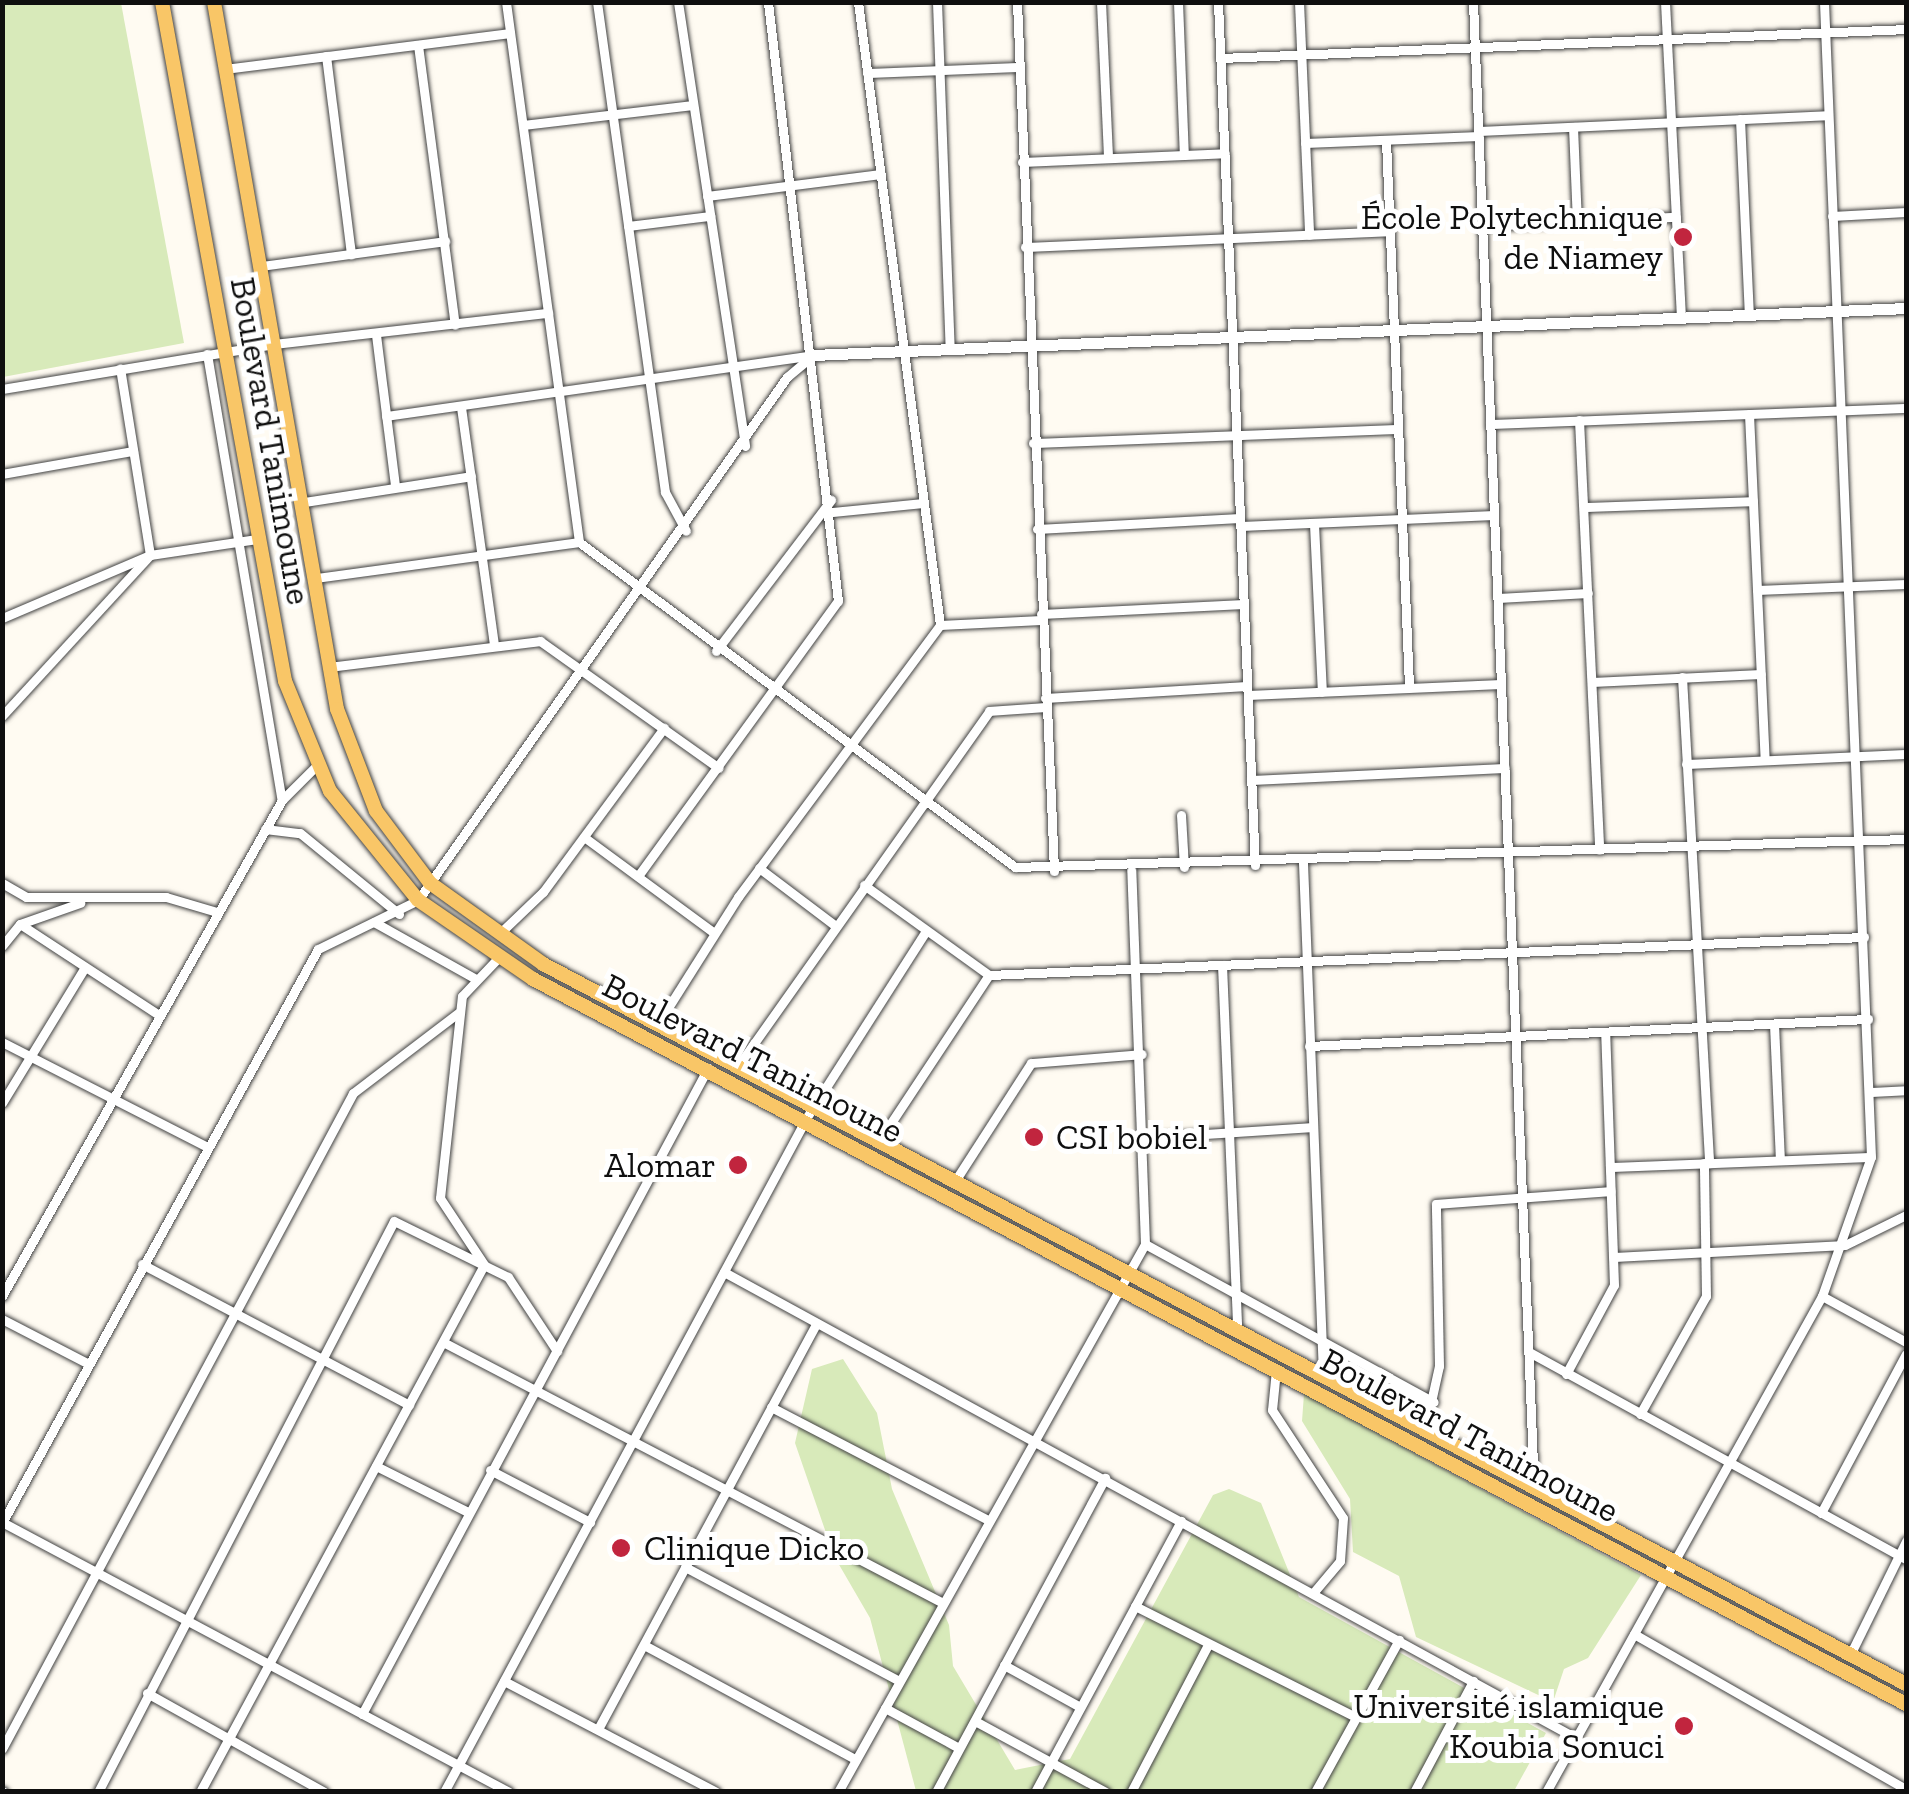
<!DOCTYPE html>
<meta charset="utf-8">
<style>
body{margin:0}
#map{position:relative;width:1909px;height:1794px;overflow:hidden;background:#fffbf2;font-family:"Zilla Slab",serif}
div>[style]{position:absolute}
.green>*{inset:0;background:#d8eaba}
.roads{filter:drop-shadow(0 0 2px #424242) drop-shadow(0 0 2px #424242)}
.minor>*{height:9px;margin:-4.5px;padding:0 4.5px;transform-origin:4.5px;border-radius:4.5px;background:#fff}
.tertiary>*{height:11px;margin:-5.5px;padding:0 5.5px;transform-origin:5.5px;border-radius:5.5px;background:#fff}
.primary>*{height:14px;margin:-7px;padding:0 7px;transform-origin:7px;border-radius:7px;background:#f9c667}
.dots>*{width:28px;height:28px;translate:-50% -50%;box-sizing:border-box;border:5px solid #fff;border-radius:50%}
span{translate:-50% -50%;white-space:nowrap;text-align:center;line-height:1.15;-webkit-text-stroke:10px #fff;paint-order:stroke}
.poi-label{font-size:35px;color:#0f0f0f}
.right{translate:-100% -50%;text-align:right}
.left{translate:0 -50%;text-align:left}
.street-label{font-size:35px;color:#0f0f0f}
.frame{position:absolute;inset:0;border:5px solid #0f0f0f;pointer-events:none}
</style>
<div id="map">
<div class="green">
<div style="clip-path:polygon(3px 2px,121px 3px,184px 343px,3px 377px)"></div>
<div style="clip-path:polygon(843px 1359px,877px 1413px,892px 1489px,949px 1625px,953px 1666px,1015px 1770px,1070px 1759px,1213px 1495px,1229px 1489px,1261px 1503px,1299px 1597px,1546px 1733px,1514px 1791px,916px 1791px,870px 1618px,834px 1556px,795px 1443px,812px 1369px)"></div>
<div style="clip-path:polygon(1304px 1394px,1641px 1575px,1588px 1658px,1564px 1669px,1553px 1702px,1416px 1637px,1399px 1576px,1353px 1552px,1350px 1499px,1302px 1421px)"></div>
</div>
<div class="roads">
<div class="minor">
<div style="left:506px;top:2px;width:545px;rotate:82.3deg"></div>
<div style="left:579px;top:542px;width:544px;rotate:36.7deg"></div>
<div style="left:1015px;top:867px;width:891px;rotate:-1.8deg"></div>
<div style="left:597px;top:2px;width:495px;rotate:82.1deg"></div>
<div style="left:665px;top:492px;width:44px;rotate:61.7deg"></div>
<div style="left:678px;top:2px;width:449px;rotate:81.4deg"></div>
<div style="left:937px;top:2px;width:348px;rotate:87.9deg"></div>
<div style="left:1017px;top:2px;width:870px;rotate:87.56deg"></div>
<div style="left:1101px;top:2px;width:156px;rotate:87.4deg"></div>
<div style="left:1178px;top:2px;width:153px;rotate:87.8deg"></div>
<div style="left:1218px;top:2px;width:864px;rotate:87.55deg"></div>
<div style="left:1299px;top:2px;width:233px;rotate:87.5deg"></div>
<div style="left:1473px;top:2px;width:1485px;rotate:87.65deg"></div>
<div style="left:1665px;top:2px;width:316px;rotate:87.1deg"></div>
<div style="left:418px;top:45px;width:282px;rotate:82.5deg"></div>
<div style="left:326px;top:56px;width:200px;rotate:82.8deg"></div>
<div style="left:1221px;top:58px;width:686px;rotate:-2.42deg"></div>
<div style="left:225px;top:69px;width:287px;rotate:-7.2deg"></div>
<div style="left:867px;top:73px;width:152px;rotate:-2.3deg"></div>
<div style="left:1740px;top:119px;width:196px;rotate:87.4deg"></div>
<div style="left:523px;top:125px;width:171px;rotate:-6.7deg"></div>
<div style="left:1573px;top:127px;width:95px;rotate:87.6deg"></div>
<div style="left:1478px;top:131px;width:350px;rotate:-2.6deg"></div>
<div style="left:1386px;top:140px;width:547px;rotate:87.59deg"></div>
<div style="left:1305px;top:143px;width:174px;rotate:-2.3deg"></div>
<div style="left:1022px;top:162px;width:203px;rotate:-2.5deg"></div>
<div style="left:707px;top:196px;width:175px;rotate:-7.2deg"></div>
<div style="left:1832px;top:216px;width:74px;rotate:-3.1deg"></div>
<div style="left:628px;top:226px;width:83px;rotate:-7deg"></div>
<div style="left:1482px;top:226px;width:194px;rotate:-2.7deg"></div>
<div style="left:1025px;top:247px;width:365px;rotate:-2.5deg"></div>
<div style="left:261px;top:266px;width:186px;rotate:-7.7deg"></div>
<div style="left:376px;top:335px;width:152px;rotate:82.8deg"></div>
<div style="left:207px;top:354px;width:452px;rotate:80.5deg"></div>
<div style="left:2px;top:389px;width:276px;rotate:-9.4deg"></div>
<div style="left:274px;top:344px;width:276px;rotate:-6.5deg"></div>
<div style="left:461px;top:407px;width:240px;rotate:82.1deg"></div>
<div style="left:1749px;top:414px;width:346px;rotate:87.4deg"></div>
<div style="left:386px;top:416px;width:428px;rotate:-8.1deg"></div>
<div style="left:1579px;top:420px;width:430px;rotate:87.3deg"></div>
<div style="left:1490px;top:424px;width:416px;rotate:-2.2deg"></div>
<div style="left:1033px;top:443px;width:365px;rotate:-2.2deg"></div>
<div style="left:2px;top:474px;width:133px;rotate:-10deg"></div>
<div style="left:304px;top:502px;width:169px;rotate:-8.8deg"></div>
<div style="left:1584px;top:507px;width:169px;rotate:-2deg"></div>
<div style="left:832px;top:512px;width:92px;rotate:-5.6deg"></div>
<div style="left:1314px;top:524px;width:168px;rotate:87.3deg"></div>
<div style="left:1241px;top:526px;width:253px;rotate:-2.5deg"></div>
<div style="left:1037px;top:529px;width:203px;rotate:-3.1deg"></div>
<div style="left:316px;top:578px;width:265px;rotate:-7.8deg"></div>
<div style="left:1757px;top:590px;width:149px;rotate:-2.3deg"></div>
<div style="left:1498px;top:598px;width:90px;rotate:-3.2deg"></div>
<div style="left:1041px;top:614px;width:203px;rotate:-2.8deg"></div>
<div style="left:2px;top:618px;width:161px;rotate:-23.1deg"></div>
<div style="left:150px;top:555px;width:189px;rotate:-99.1deg"></div>
<div style="left:940px;top:625px;width:101px;rotate:-2.8deg"></div>
<div style="left:716px;top:651px;width:190px;rotate:-52.7deg"></div>
<div style="left:329px;top:667px;width:213px;rotate:-7deg"></div>
<div style="left:540px;top:641px;width:219px;rotate:35.4deg"></div>
<div style="left:1682px;top:677px;width:487px;rotate:86.8deg"></div>
<div style="left:1592px;top:682px;width:169px;rotate:-2.7deg"></div>
<div style="left:1248px;top:695px;width:253px;rotate:-2.5deg"></div>
<div style="left:1045px;top:698px;width:202px;rotate:-3.4deg"></div>
<div style="left:2px;top:716px;width:219px;rotate:-47.4deg"></div>
<div style="left:150px;top:555px;width:108px;rotate:-8.5deg"></div>
<div style="left:1686px;top:764px;width:220px;rotate:-2.6deg"></div>
<div style="left:1251px;top:780px;width:254px;rotate:-2.7deg"></div>
<div style="left:1181px;top:815px;width:52px;rotate:86.7deg"></div>
<div style="left:265px;top:829px;width:35px;rotate:7deg"></div>
<div style="left:300px;top:833px;width:128px;rotate:39.3deg"></div>
<div style="left:584px;top:837px;width:162px;rotate:36.4deg"></div>
<div style="left:1303px;top:863px;width:512px;rotate:87.76deg"></div>
<div style="left:759px;top:868px;width:93px;rotate:37.1deg"></div>
<div style="left:638px;top:876px;width:340px;rotate:-54deg"></div>
<div style="left:838px;top:601px;width:603px;rotate:-96.67deg"></div>
<div style="left:2px;top:883px;width:28px;rotate:30deg"></div>
<div style="left:26px;top:897px;width:140px"></div>
<div style="left:166px;top:897px;width:53px;rotate:16.4deg"></div>
<div style="left:864px;top:885px;width:154px;rotate:35.8deg"></div>
<div style="left:374px;top:922px;width:117px;rotate:29.2deg"></div>
<div style="left:20px;top:924px;width:166px;rotate:33.2deg"></div>
<div style="left:499px;top:934px;width:61px;rotate:-43.7deg"></div>
<div style="left:543px;top:892px;width:204px;rotate:-53.6deg"></div>
<div style="left:2px;top:946px;width:28px;rotate:-51deg"></div>
<div style="left:20px;top:924px;width:64px;rotate:-19.3deg"></div>
<div style="left:1222px;top:965px;width:365px;rotate:87.6deg"></div>
<div style="left:659px;top:1022px;width:148px;rotate:-57.7deg"></div>
<div style="left:738px;top:897px;width:339px;rotate:-53.4deg"></div>
<div style="left:940px;top:625px;width:628px;rotate:-97.5deg"></div>
<div style="left:1774px;top:1024px;width:136px;rotate:87.5deg"></div>
<div style="left:2px;top:1042px;width:228px;rotate:27.1deg"></div>
<div style="left:1309px;top:1046px;width:560px;rotate:-2.77deg"></div>
<div style="left:738px;top:1066px;width:435px;rotate:-54.7deg"></div>
<div style="left:989px;top:711px;width:56px;rotate:-4.1deg"></div>
<div style="left:1871px;top:1092px;width:35px;rotate:-3deg"></div>
<div style="left:2px;top:1103px;width:159px;rotate:-58.6deg"></div>
<div style="left:1144px;top:1138px;width:169px;rotate:-3.7deg"></div>
<div style="left:879px;top:1141px;width:199px;rotate:-56.5deg"></div>
<div style="left:989px;top:975px;width:876px;rotate:-2.49deg"></div>
<div style="left:1610px;top:1167px;width:261px;rotate:-2.2deg"></div>
<div style="left:955px;top:1181px;width:140px;rotate:-57.2deg"></div>
<div style="left:1031px;top:1063px;width:111px;rotate:-4.6deg"></div>
<div style="left:1145px;top:1244px;width:329px;rotate:28.7deg"></div>
<div style="left:1614px;top:1257px;width:231px;rotate:-3deg"></div>
<div style="left:1845px;top:1245px;width:68px;rotate:-26.2deg"></div>
<div style="left:483px;top:1263px;width:78px;rotate:-123.5deg"></div>
<div style="left:440px;top:1198px;width:203px;rotate:-83.8deg"></div>
<div style="left:462px;top:996px;width:54px;rotate:-46.5deg"></div>
<div style="left:142px;top:1264px;width:302px;rotate:27.8deg"></div>
<div style="left:724px;top:1272px;width:971px;rotate:28.68deg"></div>
<div style="left:2px;top:1296px;width:570px;rotate:-60.55deg"></div>
<div style="left:282px;top:800px;width:49px;rotate:-45deg"></div>
<div style="left:1822px;top:1296px;width:96px;rotate:28.7deg"></div>
<div style="left:2px;top:1319px;width:96px;rotate:27.4deg"></div>
<div style="left:443px;top:1342px;width:564px;rotate:27.56deg"></div>
<div style="left:1529px;top:1352px;width:430px;rotate:28.8deg"></div>
<div style="left:1276px;top:1370px;width:40px;rotate:95.7deg"></div>
<div style="left:1272px;top:1410px;width:129px;rotate:56.7deg"></div>
<div style="left:1343px;top:1518px;width:43px;rotate:94deg"></div>
<div style="left:1340px;top:1561px;width:42px;rotate:130.2deg"></div>
<div style="left:1566px;top:1374px;width:101px;rotate:-61.7deg"></div>
<div style="left:1614px;top:1285px;width:252px;rotate:-92deg"></div>
<div style="left:771px;top:1407px;width:245px;rotate:27.5deg"></div>
<div style="left:1640px;top:1414px;width:135px;rotate:-60.8deg"></div>
<div style="left:1706px;top:1296px;width:133px;rotate:-90.9deg"></div>
<div style="left:1425px;top:1429px;width:65px;rotate:-77.5deg"></div>
<div style="left:1439px;top:1366px;width:162px;rotate:-91.1deg"></div>
<div style="left:1436px;top:1204px;width:175px;rotate:-4.2deg"></div>
<div style="left:376px;top:1466px;width:103px;rotate:26.6deg"></div>
<div style="left:490px;top:1470px;width:113px;rotate:27.5deg"></div>
<div style="left:1821px;top:1513px;width:180px;rotate:-61.9deg"></div>
<div style="left:2px;top:1522px;width:574px;rotate:28.04deg"></div>
<div style="left:2px;top:1523px;width:655px;rotate:-61.17deg"></div>
<div style="left:318px;top:949px;width:111px;rotate:-26.1deg"></div>
<div style="left:418px;top:900px;width:640px;rotate:-54.8deg"></div>
<div style="left:787px;top:377px;width:34px;rotate:-40deg"></div>
<div style="left:685px;top:1567px;width:242px;rotate:28deg"></div>
<div style="left:1135px;top:1606px;width:247px;rotate:26.7deg"></div>
<div style="left:1634px;top:1634px;width:313px;rotate:29.7deg"></div>
<div style="left:644px;top:1645px;width:240px;rotate:28.4deg"></div>
<div style="left:1851px;top:1653px;width:125px;rotate:-63.8deg"></div>
<div style="left:1004px;top:1665px;width:87px;rotate:28.9deg"></div>
<div style="left:504px;top:1681px;width:239px;rotate:27.6deg"></div>
<div style="left:147px;top:1693px;width:203px;rotate:29.2deg"></div>
<div style="left:885px;top:1708px;width:84px;rotate:28.4deg"></div>
<div style="left:362px;top:1714px;width:733px;rotate:-61.83deg"></div>
<div style="left:975px;top:1721px;width:149px;rotate:28.5deg"></div>
<div style="left:598px;top:1729px;width:461px;rotate:-61.7deg"></div>
<div style="left:2px;top:1749px;width:744px;rotate:-61.85deg"></div>
<div style="left:353px;top:1093px;width:132px;rotate:-37.3deg"></div>
<div style="left:2px;top:1791px;width:2px;rotate:27deg"></div>
<div style="left:98px;top:1792px;width:643px;rotate:-62.6deg"></div>
<div style="left:394px;top:1221px;width:127px;rotate:26.2deg"></div>
<div style="left:508px;top:1277px;width:89px;rotate:56.5deg"></div>
<div style="left:200px;top:1792px;width:599px;rotate:-61.68deg"></div>
<div style="left:444px;top:1792px;width:766px;rotate:-61.73deg"></div>
<div style="left:807px;top:1117px;width:221px;rotate:-57.4deg"></div>
<div style="left:838px;top:1792px;width:628px;rotate:-60.74deg"></div>
<div style="left:1145px;top:1244px;width:374px;rotate:-92.1deg"></div>
<div style="left:936px;top:1792px;width:357px;rotate:-61.7deg"></div>
<div style="left:1035px;top:1792px;width:308px;rotate:-61.7deg"></div>
<div style="left:1131px;top:1792px;width:166px;rotate:-62.4deg"></div>
<div style="left:1315px;top:1792px;width:174px;rotate:-61.1deg"></div>
<div style="left:1414px;top:1792px;width:126px;rotate:-62deg"></div>
<div style="left:1546px;top:1792px;width:568px;rotate:-60.91deg"></div>
<div style="left:1822px;top:1296px;width:147px;rotate:-70.6deg"></div>
<div style="left:1871px;top:1157px;width:1156px;rotate:-92.33deg"></div>
</div>
<div class="tertiary">
<div style="left:813px;top:355px;width:1094px;rotate:-2.46deg"></div>
</div>
<div class="primary">
<div style="left:162px;top:2px;width:690px;rotate:79.73deg"></div>
<div style="left:285px;top:681px;width:119px;rotate:67.8deg"></div>
<div style="left:330px;top:791px;width:140px;rotate:51.1deg"></div>
<div style="left:418px;top:900px;width:140px;rotate:34.5deg"></div>
<div style="left:533px;top:979px;width:1553px;rotate:27.84deg"></div>
<div style="left:214px;top:2px;width:718px;rotate:80.13deg"></div>
<div style="left:337px;top:709px;width:109px;rotate:69.1deg"></div>
<div style="left:376px;top:811px;width:90px;rotate:53.1deg"></div>
<div style="left:430px;top:883px;width:139px;rotate:35.6deg"></div>
<div style="left:543px;top:964px;width:1541px;rotate:27.85deg"></div>
</div>
</div>
<div class="dots">
<div style="left:1683px;top:237px;background:#c1253e"></div>
<div style="left:1034px;top:1137px;background:#c1253e"></div>
<div style="left:738px;top:1165px;background:#c1253e"></div>
<div style="left:621px;top:1548px;background:#c1253e"></div>
<div style="left:1684px;top:1726px;background:#c1253e"></div>
</div>
<div class="poi-label">
<span class="right" style="left:1663px;top:237px">École Polytechnique<br>de Niamey</span>
<span class="left" style="left:1056px;top:1137px">CSI bobiel</span>
<span class="right" style="left:716px;top:1165px">Alomar</span>
<span class="left" style="left:644px;top:1548px">Clinique Dicko</span>
<span class="right" style="left:1664px;top:1726px">Université islamique<br>Koubia Sonuci</span>
</div>
<div class="street-label">
<span style="left:271px;top:441px;rotate:80deg">Boulevard Tanimoune</span>
<span style="left:753px;top:1058px;rotate:27deg">Boulevard Tanimoune</span>
<span style="left:1470px;top:1435px;rotate:28deg">Boulevard Tanimoune</span>
</div>
<div class="frame"></div>
</div>
